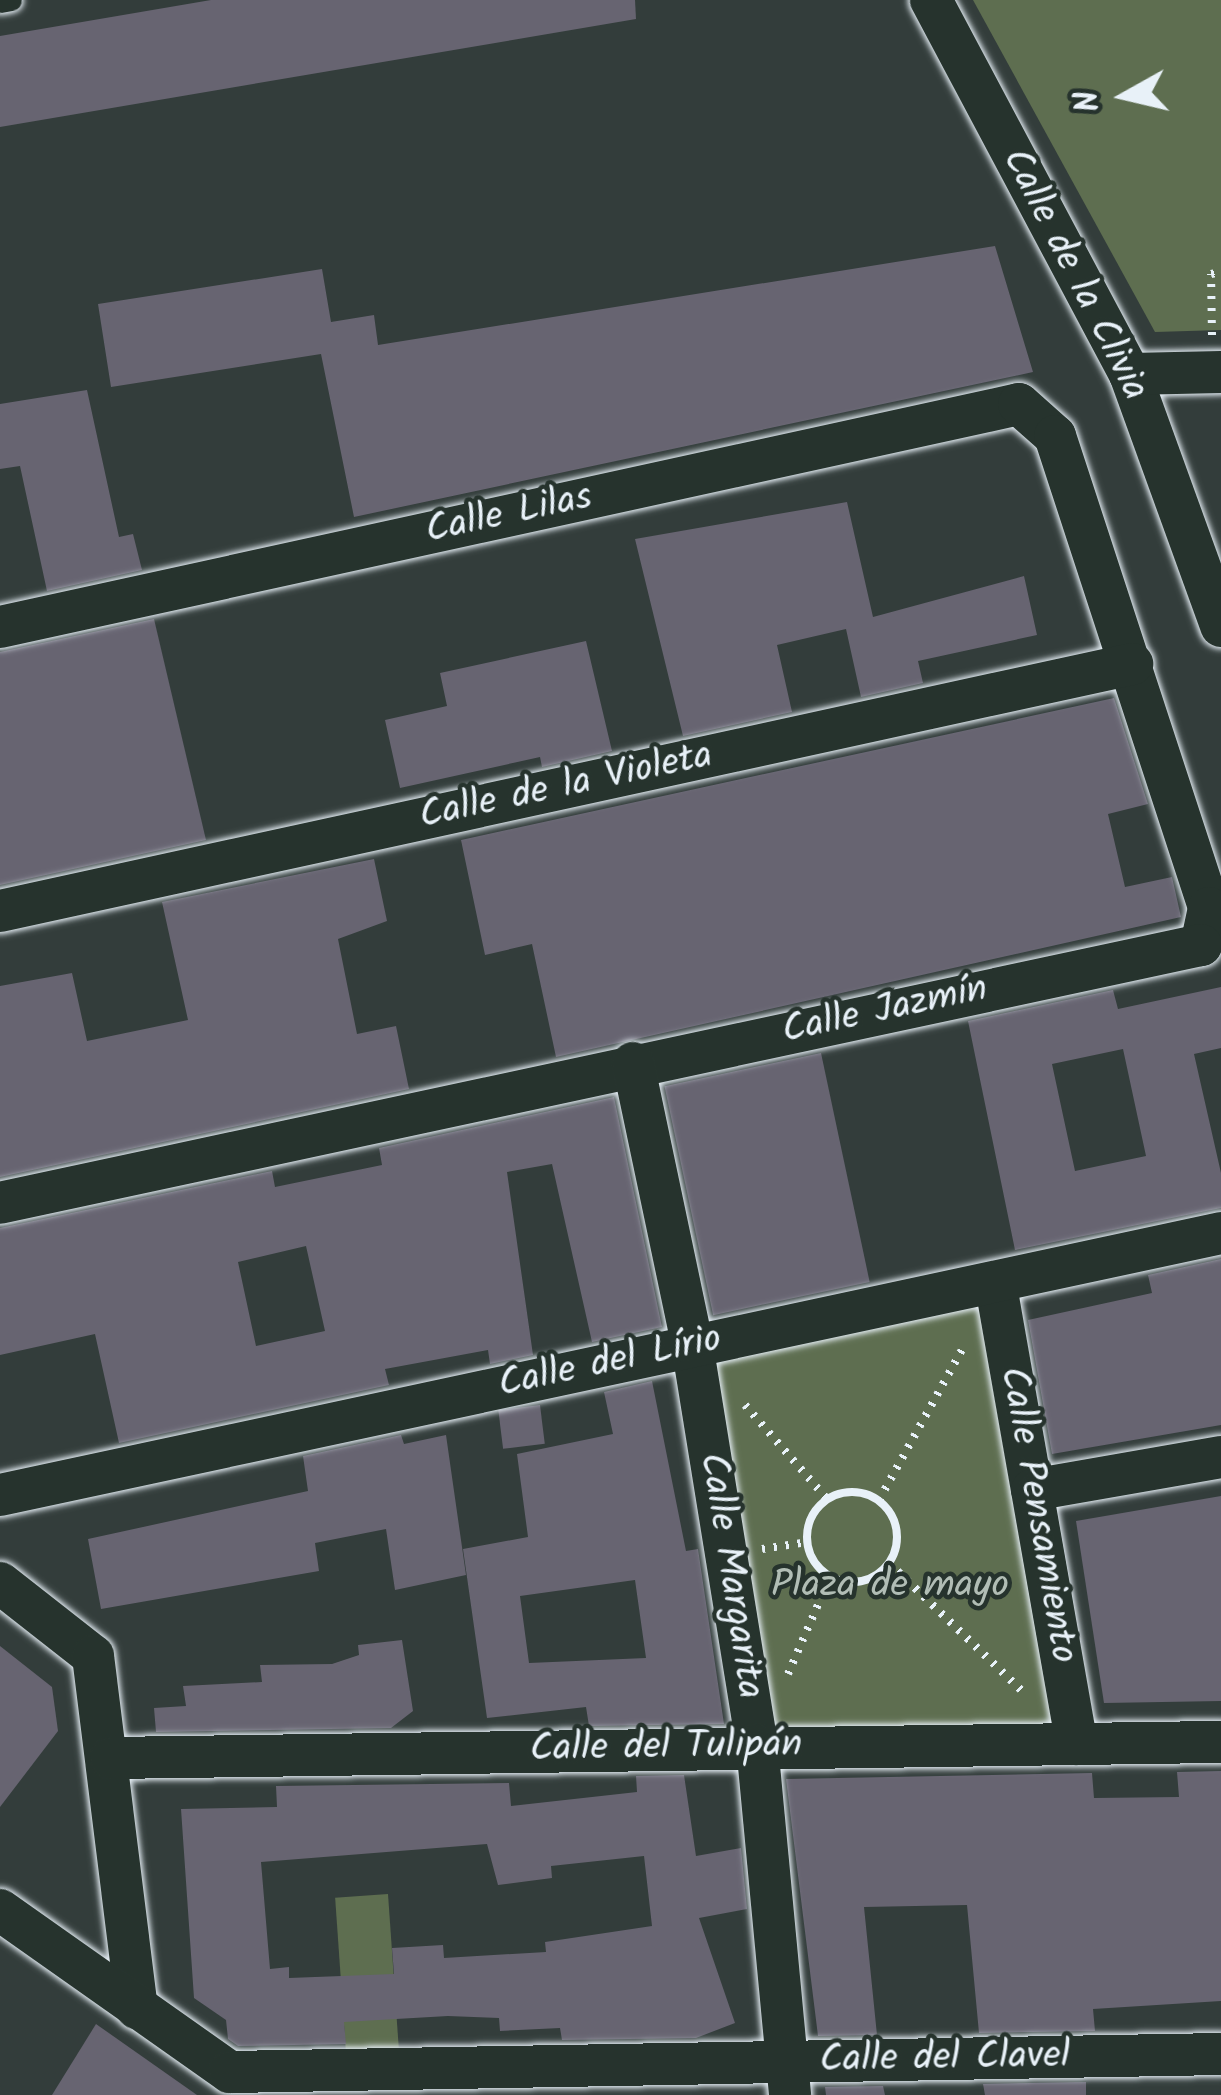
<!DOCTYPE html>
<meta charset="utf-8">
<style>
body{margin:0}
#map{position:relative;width:1221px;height:2095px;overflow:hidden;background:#333d3b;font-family:Kalam,sans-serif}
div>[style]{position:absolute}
.green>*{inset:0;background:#5e6e50;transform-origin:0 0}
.building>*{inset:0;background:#676471;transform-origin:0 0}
.path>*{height:8px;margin-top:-4px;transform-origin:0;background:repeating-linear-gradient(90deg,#e8f1f8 0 3px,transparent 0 12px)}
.path>.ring{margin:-4px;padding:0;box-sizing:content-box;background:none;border:8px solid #e8f1f8;border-radius:50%}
.roads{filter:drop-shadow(0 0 3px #e8f1f8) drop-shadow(0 0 3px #e8f1f8)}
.lane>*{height:21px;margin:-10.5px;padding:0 10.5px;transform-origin:10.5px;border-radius:10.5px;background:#26332d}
.street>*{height:42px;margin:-21px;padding:0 21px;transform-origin:21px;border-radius:21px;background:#26332d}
span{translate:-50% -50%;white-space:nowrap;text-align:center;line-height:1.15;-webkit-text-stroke:9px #26332d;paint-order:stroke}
.street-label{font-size:39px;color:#e8f1f8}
.park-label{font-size:39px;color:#b1bdb5}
.north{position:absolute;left:1065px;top:36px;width:120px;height:120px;-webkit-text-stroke:9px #26332d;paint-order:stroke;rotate:262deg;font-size:33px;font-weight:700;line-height:48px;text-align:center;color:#e8f1f8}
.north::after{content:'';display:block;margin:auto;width:42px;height:54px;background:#e8f1f8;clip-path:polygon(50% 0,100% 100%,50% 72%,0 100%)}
</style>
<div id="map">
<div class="green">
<div style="clip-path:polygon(973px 0,1221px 0,1221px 330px,1155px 332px)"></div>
<div style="clip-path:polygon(996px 1286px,1077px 1744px,757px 1745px,692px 1344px)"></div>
<div style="left:388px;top:1894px;width:154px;height:53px;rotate:86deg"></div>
</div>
<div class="building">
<div style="clip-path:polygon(211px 0,635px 0,636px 19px,0 127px,0 36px)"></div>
<div style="clip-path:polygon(995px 246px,1033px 372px,354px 517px,321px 354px,111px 387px,98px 304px,322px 269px,331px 322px,374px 315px,378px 345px)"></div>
<div style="clip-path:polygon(87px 390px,119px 537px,133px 534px,142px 570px,47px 591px,20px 466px,0 469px,0 404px)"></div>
<div style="clip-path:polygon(847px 502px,873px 617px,1024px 576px,1037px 635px,918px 661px,923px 683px,861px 697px,846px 629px,777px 645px,792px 712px,683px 736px,635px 539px)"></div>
<div style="clip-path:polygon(154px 619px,206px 840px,0 885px,0 652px)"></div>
<div style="clip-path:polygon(586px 641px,612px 751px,542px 767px,540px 757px,400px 788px,385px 720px,447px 706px,440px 673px)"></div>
<div style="clip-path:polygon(1114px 698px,1148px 804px,1108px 814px,1125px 887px,1172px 877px,1181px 917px,556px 1057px,532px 944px,485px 955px,461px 840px)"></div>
<div style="clip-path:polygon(374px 859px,387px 921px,338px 939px,357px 1034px,396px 1026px,409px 1089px,0 1177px,0 986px,72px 973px,87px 1041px,188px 1020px,162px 902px)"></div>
<div style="clip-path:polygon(evenodd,1221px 987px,1221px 1048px,1194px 1054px,1221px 1173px,1221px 1208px,1015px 1250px,968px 1021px,1113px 990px,1118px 1009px,1221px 987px,1123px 1049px,1146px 1156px,1075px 1171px,1052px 1064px,1123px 1049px)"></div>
<div style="left:821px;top:1053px;width:234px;height:160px;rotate:78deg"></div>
<div style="clip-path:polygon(evenodd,614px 1097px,662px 1327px,592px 1342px,552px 1164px,507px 1172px,533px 1355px,490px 1364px,488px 1350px,385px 1369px,389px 1385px,119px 1443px,95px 1334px,0 1355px,0 1228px,272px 1171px,275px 1187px,382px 1165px,379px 1148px,614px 1097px,306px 1246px,325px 1331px,256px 1346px,238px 1262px,306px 1246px)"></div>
<div style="clip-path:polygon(1221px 1259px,1221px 1425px,1052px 1454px,1028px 1320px,1152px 1293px,1148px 1275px)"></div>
<div style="clip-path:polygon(evenodd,652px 1381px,686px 1551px,698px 1549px,724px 1724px,589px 1726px,586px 1707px,487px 1718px,463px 1549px,528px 1537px,517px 1454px,613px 1434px,604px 1392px,652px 1381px,635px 1580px,646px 1658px,529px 1663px,520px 1596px,635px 1580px)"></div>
<div style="left:540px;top:1405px;width:39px;height:42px;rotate:83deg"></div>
<div style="clip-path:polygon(401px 1435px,404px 1444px,446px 1435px,466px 1575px,395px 1590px,386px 1529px,315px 1543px,319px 1571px,101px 1609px,88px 1539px,308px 1491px,303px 1456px)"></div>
<div style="clip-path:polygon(1221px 1496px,1221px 1701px,1104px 1703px,1076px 1521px)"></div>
<div style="clip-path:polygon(402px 1640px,413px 1711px,391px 1728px,156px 1732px,154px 1708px,186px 1706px,183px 1686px,262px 1682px,260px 1665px,332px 1664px,359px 1655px,358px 1645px)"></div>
<div style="clip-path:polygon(0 1646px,52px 1687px,58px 1731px,0 1807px)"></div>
<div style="clip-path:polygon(1221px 1771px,1221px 2001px,1093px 2009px,1095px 2031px,979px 2033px,967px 1905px,864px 1907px,877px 2035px,818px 2036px,786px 1779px,1092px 1773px,1094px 1798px,1179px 1797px,1177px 1772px)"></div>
<div style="clip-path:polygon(evenodd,684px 1775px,696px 1856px,741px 1848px,747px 1909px,699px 1918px,735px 2023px,696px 2038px,562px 2040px,560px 2028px,500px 2031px,499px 2018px,448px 2016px,344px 2022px,346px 2044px,238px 2046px,228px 2039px,226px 2020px,194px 1998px,181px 1809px,277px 1807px,276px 1786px,509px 1783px,511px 1806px,637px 1792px,636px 1776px,684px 1775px,487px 1844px,498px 1885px,552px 1878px,551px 1866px,644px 1856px,652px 1926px,545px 1942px,546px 1952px,444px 1958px,443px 1945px,392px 1948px,394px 1974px,289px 1978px,289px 1967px,270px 1969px,261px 1862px,487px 1844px)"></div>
<div style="clip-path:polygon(96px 2024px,197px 2095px,52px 2095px)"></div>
<div style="clip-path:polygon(1086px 2082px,1086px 2095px,985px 2095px,983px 2084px)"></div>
<div style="clip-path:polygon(883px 2086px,885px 2095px,826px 2095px,825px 2087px)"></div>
</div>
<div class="path">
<div style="left:1212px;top:335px;width:61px;rotate:-90.9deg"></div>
<div style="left:1211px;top:274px;width:10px;rotate:-11deg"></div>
<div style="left:745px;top:1405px;width:125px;rotate:48.9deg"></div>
<div class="ring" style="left:807px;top:1492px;width:82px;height:82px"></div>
<div style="left:879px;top:1500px;width:178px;rotate:-61.1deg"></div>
<div style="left:762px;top:1549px;width:47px;rotate:-8.7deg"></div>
<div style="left:889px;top:1563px;width:190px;rotate:43.9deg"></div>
<div style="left:788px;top:1674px;width:106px;rotate:-66.6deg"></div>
</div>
<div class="roads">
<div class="lane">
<div style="left:0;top:2px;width:11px;rotate:-10deg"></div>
</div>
<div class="street">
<div style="left:931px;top:0;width:424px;rotate:62deg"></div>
<div style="left:1130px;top:374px;width:268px;rotate:70.1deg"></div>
<div style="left:1130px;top:374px;width:91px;rotate:-1.3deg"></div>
<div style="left:0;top:627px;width:1043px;rotate:-12.34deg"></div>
<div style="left:1019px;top:404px;width:48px;rotate:41.6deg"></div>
<div style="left:1055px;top:436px;width:496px;rotate:71.9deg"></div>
<div style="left:1209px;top:908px;width:38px;rotate:102deg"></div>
<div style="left:1201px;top:945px;width:1228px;rotate:167.88deg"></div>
<div style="left:0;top:911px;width:1159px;rotate:-12.31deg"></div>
<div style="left:633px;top:1063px;width:287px;rotate:78.1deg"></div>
<div style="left:692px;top:1344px;width:406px;rotate:80.8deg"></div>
<div style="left:757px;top:1745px;width:352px;rotate:84.6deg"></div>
<div style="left:996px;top:1286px;width:465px;rotate:80deg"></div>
<div style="left:1032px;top:1490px;width:192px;rotate:-9.9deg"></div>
<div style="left:0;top:1495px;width:1249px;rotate:-12.11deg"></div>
<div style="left:0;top:1583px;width:118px;rotate:38.1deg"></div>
<div style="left:93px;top:1656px;width:355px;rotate:82.9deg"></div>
<div style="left:111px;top:1758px;width:1110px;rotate:-0.83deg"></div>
<div style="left:0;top:1910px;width:281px;rotate:35.2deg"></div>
<div style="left:230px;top:2072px;width:991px;rotate:-1.04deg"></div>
</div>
</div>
<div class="street-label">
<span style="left:1074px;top:275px;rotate:63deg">Calle de la Clivia</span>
<span style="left:509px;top:515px;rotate:-12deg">Calle Lilas</span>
<span style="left:566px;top:787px;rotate:-12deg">Calle de la Violeta</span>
<span style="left:885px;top:1011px;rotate:-12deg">Calle Jazmín</span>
<span style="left:610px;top:1363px;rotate:-12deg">Calle del Lírio</span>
<span style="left:1037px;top:1515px;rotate:80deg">Calle Pensamiento</span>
<span style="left:730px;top:1576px;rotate:81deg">Calle Margarita</span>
<span style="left:666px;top:1748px;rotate:-1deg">Calle del Tulipán</span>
<span style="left:945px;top:2059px;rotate:-1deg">Calle del Clavel</span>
</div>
<div class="park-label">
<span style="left:890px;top:1586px">Plaza de mayo</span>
</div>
<div class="north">N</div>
</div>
